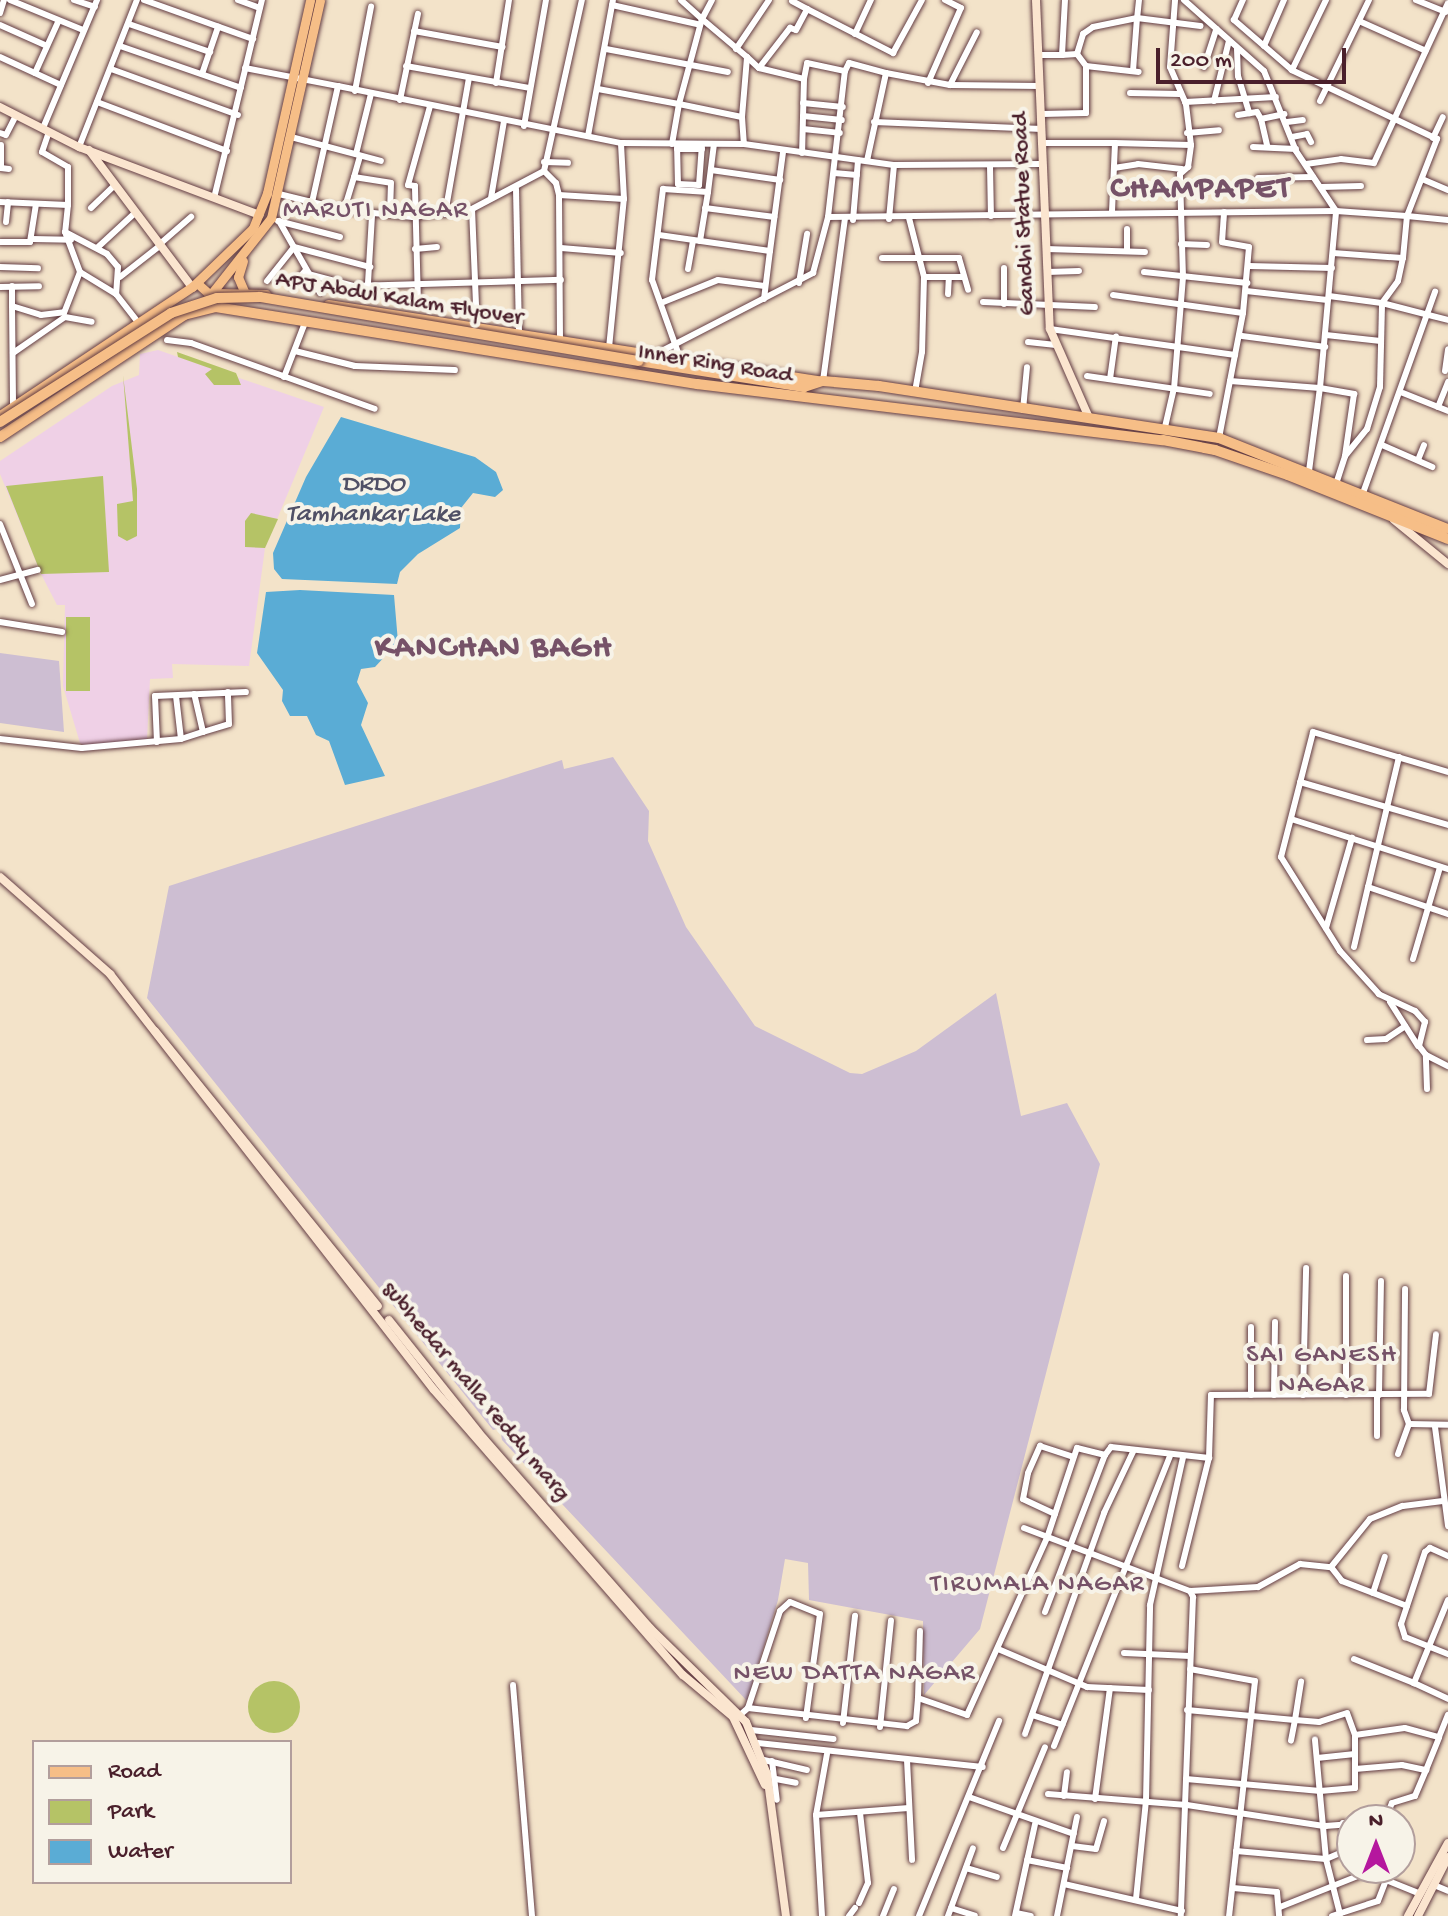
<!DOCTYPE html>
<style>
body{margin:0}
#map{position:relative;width:1448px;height:1916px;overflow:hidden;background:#f3e3c9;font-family:"Gochi Hand",sans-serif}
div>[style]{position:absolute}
.built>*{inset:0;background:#efd0e6}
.industrial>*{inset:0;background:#cdbed2}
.green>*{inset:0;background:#b5c366;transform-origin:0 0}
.round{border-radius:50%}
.water>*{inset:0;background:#5aacd5}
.roads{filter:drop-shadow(0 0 2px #633c43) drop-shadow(0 0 2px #633c43)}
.street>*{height:6px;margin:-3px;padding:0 3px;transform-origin:3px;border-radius:3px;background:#fff}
.secondary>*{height:8px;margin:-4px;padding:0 4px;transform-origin:4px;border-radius:4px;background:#fbe5cf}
.primary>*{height:9px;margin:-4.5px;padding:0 4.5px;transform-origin:4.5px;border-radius:4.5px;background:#f6be87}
.highway>*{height:10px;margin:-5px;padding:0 5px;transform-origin:5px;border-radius:5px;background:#f6be87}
.bridges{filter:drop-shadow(0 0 2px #633c43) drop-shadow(0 0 2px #633c43)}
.highway-bridge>*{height:10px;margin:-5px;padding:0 5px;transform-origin:5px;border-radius:5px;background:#f6be87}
span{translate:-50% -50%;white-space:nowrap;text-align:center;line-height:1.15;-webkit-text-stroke:8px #f7f3e8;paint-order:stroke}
.street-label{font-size:24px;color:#4a1f2b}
.neighbourhood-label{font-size:26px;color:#765268;letter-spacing:2px}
.water-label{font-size:26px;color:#505066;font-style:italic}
.district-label{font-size:32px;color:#765268;font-weight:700;letter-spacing:2px}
.legend{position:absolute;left:32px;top:1740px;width:260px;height:144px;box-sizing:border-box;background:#f7f3e8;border:2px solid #b29e9c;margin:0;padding:10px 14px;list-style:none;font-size:24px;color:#4a1f2b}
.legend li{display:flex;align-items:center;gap:16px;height:40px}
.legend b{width:40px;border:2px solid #b29e9c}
.north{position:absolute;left:1336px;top:1804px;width:80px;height:80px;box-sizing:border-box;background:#f7f3e8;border:2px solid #b29e9c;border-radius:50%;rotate:0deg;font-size:22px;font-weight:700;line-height:32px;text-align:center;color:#4a1f2b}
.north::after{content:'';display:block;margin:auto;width:28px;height:36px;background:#b5179e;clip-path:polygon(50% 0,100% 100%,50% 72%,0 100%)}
.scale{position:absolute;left:1156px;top:48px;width:190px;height:36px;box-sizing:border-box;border:4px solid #4a1f2b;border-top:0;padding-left:10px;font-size:24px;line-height:28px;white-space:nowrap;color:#4a1f2b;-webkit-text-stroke:6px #f7f3e8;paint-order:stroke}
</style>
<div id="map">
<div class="built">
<div style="clip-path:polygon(158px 350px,324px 407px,265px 548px,249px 666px,172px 664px,173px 678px,150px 679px,147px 740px,86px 746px,80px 743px,63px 686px,65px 605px,57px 605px,41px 574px,0 474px,0 461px,112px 386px,139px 375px,140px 354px)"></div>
</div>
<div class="industrial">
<div style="clip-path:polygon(0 653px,59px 661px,64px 732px,0 723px)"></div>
<div style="clip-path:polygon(613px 757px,649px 811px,648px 841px,686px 927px,755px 1026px,850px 1073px,862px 1074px,916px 1051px,996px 993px,1021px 1116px,1067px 1103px,1100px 1164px,980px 1629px,924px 1695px,923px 1621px,809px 1600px,808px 1563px,785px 1559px,778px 1600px,747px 1701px,502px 1440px,500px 1428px,493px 1430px,147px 998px,169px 886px,562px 760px,564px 769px)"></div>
</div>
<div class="green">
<div style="clip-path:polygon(177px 352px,236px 373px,241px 385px,214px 385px,205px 374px,212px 369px,178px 357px)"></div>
<div style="clip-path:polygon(123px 375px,137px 489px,137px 536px,127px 541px,118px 536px,117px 504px,133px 501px)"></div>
<div style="clip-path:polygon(103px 476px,109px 572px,41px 574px,6px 486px)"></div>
<div style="clip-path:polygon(251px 513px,278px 519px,265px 548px,245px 547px,245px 521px)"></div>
<div style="left:66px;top:617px;width:24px;height:74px"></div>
<div class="round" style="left:248px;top:1681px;width:52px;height:52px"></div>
</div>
<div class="water">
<div style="clip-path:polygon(341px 417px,475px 457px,496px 472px,503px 490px,495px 497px,473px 493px,461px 508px,460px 528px,418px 554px,400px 572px,397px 584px,282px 579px,274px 569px,273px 553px,306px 477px)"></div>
<div style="clip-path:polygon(300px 590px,394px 595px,398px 642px,375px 667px,361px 669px,357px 682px,368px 703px,361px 725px,385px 776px,345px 785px,329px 741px,316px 735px,307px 716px,290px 716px,282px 701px,283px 690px,257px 653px,266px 592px)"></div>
</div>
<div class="roads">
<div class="street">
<div style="left:10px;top:0;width:79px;rotate:22.3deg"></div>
<div style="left:74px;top:0;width:22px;rotate:18deg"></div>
<div style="left:144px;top:0;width:116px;rotate:19.7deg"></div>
<div style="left:238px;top:0;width:23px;rotate:20deg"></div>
<div style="left:1139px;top:0;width:18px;rotate:96deg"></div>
<div style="left:1137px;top:18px;width:64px;rotate:7.2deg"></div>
<div style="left:1416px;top:0;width:32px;rotate:22deg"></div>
<div style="left:612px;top:5px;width:87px;rotate:12.6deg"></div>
<div style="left:807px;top:9px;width:97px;rotate:27.1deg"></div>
<div style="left:893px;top:53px;width:60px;rotate:-61.3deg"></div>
<div style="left:0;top:13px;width:14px;rotate:-73deg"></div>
<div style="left:1359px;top:21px;width:73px;rotate:24.1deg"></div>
<div style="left:129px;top:24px;width:86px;rotate:19.1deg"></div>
<div style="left:0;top:25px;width:51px;rotate:24.1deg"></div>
<div style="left:414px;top:31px;width:90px;rotate:10.2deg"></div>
<div style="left:855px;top:34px;width:38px;rotate:-65deg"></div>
<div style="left:120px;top:46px;width:128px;rotate:19.1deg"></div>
<div style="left:1264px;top:46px;width:50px;rotate:-66.5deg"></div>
<div style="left:606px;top:49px;width:124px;rotate:10.7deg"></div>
<div style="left:736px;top:49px;width:59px;rotate:-56deg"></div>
<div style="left:1237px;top:49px;width:27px;rotate:88deg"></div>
<div style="left:1238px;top:76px;width:39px;rotate:73deg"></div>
<div style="left:1077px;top:54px;width:15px;rotate:53deg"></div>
<div style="left:1086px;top:66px;width:53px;rotate:6.5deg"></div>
<div style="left:1039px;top:55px;width:23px"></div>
<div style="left:1062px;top:55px;width:55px;rotate:-86.9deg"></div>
<div style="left:1062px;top:55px;width:15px;rotate:-4deg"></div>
<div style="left:1077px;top:54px;width:21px;rotate:-73deg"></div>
<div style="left:1083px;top:34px;width:12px;rotate:-35deg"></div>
<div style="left:1093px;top:27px;width:45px;rotate:-11.6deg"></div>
<div style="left:0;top:57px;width:67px;rotate:24.7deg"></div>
<div style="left:747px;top:57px;width:16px;rotate:43deg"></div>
<div style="left:759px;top:68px;width:46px;rotate:13.7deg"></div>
<div style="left:804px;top:79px;width:74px;rotate:91.5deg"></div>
<div style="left:406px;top:66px;width:125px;rotate:10.1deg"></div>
<div style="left:1204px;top:67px;width:40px;rotate:-72deg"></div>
<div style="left:245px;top:68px;width:95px;rotate:11deg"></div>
<div style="left:338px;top:86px;width:119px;rotate:102.6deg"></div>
<div style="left:759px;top:68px;width:51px;rotate:-52.2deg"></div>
<div style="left:790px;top:28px;width:6px;rotate:18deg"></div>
<div style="left:796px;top:30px;width:24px;rotate:-62deg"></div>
<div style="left:807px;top:9px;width:17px;rotate:-152deg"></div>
<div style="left:111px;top:69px;width:135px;rotate:19.9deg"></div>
<div style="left:1292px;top:70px;width:78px;rotate:-64.1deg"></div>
<div style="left:1133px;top:71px;width:53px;rotate:-85.7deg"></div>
<div style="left:35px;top:73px;width:56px;rotate:-65.7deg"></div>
<div style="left:886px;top:73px;width:65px;rotate:10.6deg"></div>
<div style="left:950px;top:85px;width:90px;rotate:0.6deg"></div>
<div style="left:202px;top:74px;width:50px;rotate:-71.2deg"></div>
<div style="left:804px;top:79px;width:16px;rotate:-79deg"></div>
<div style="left:807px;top:63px;width:39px;rotate:12deg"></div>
<div style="left:845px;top:71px;width:9px;rotate:-63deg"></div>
<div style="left:849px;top:63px;width:38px;rotate:15deg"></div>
<div style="left:886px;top:73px;width:90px;rotate:102.2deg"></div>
<div style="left:496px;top:83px;width:84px;rotate:-81.1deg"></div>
<div style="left:928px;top:83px;width:82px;rotate:-66.3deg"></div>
<div style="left:961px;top:8px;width:18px;rotate:-153deg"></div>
<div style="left:950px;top:85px;width:59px;rotate:-63deg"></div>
<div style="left:338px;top:86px;width:289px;rotate:11.4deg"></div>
<div style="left:621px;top:143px;width:123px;rotate:0.5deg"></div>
<div style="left:744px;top:144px;width:151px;rotate:8deg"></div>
<div style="left:894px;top:165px;width:148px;rotate:-0.4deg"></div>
<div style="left:598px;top:89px;width:82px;rotate:10.5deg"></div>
<div style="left:679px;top:104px;width:88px;rotate:-74.9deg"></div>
<div style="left:702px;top:19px;width:28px;rotate:-138deg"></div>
<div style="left:355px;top:91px;width:86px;rotate:-79.2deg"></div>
<div style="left:1130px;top:93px;width:50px;rotate:1.1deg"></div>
<div style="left:400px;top:100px;width:88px;rotate:-78.2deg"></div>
<div style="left:1214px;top:101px;width:62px;rotate:-76deg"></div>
<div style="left:1320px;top:101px;width:112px;rotate:-64.1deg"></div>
<div style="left:97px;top:102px;width:139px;rotate:20.7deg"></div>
<div style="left:1185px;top:102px;width:91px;rotate:-3.1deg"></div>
<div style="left:803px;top:103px;width:40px;rotate:5.7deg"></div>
<div style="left:1042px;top:114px;width:44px;rotate:-1.3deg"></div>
<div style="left:1086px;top:113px;width:47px;rotate:-90deg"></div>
<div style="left:1238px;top:115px;width:19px;rotate:-9deg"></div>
<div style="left:1257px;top:112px;width:8px;rotate:60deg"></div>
<div style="left:1261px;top:119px;width:24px;rotate:-12deg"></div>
<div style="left:803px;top:116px;width:39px;rotate:6deg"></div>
<div style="left:742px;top:117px;width:27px;rotate:86deg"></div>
<div style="left:1261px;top:119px;width:28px;rotate:77deg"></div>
<div style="left:874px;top:122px;width:168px;rotate:2.4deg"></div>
<div style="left:1287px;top:122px;width:16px;rotate:-7deg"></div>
<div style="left:524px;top:126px;width:128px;rotate:-80.1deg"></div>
<div style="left:43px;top:128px;width:139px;rotate:-67.1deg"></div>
<div style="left:803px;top:129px;width:37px;rotate:6deg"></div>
<div style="left:0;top:133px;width:6px;rotate:18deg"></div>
<div style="left:6px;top:135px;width:22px;rotate:-63deg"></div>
<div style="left:1187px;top:133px;width:32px;rotate:-5deg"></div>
<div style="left:588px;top:136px;width:138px;rotate:-79.6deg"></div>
<div style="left:291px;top:137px;width:93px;rotate:14.9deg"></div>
<div style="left:1292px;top:137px;width:15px;rotate:-11deg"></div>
<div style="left:1307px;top:134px;width:9px;rotate:63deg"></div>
<div style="left:1433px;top:138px;width:23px;rotate:-65deg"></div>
<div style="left:1041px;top:143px;width:74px"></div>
<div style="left:1115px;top:143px;width:69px;rotate:92.5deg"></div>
<div style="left:1115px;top:143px;width:76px;rotate:1.5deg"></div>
<div style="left:672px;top:144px;width:41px;rotate:-80.1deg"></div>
<div style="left:679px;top:104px;width:64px;rotate:11.7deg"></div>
<div style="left:742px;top:117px;width:60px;rotate:-85.2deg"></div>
<div style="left:747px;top:57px;width:59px;rotate:-139.8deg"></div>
<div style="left:702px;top:19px;width:21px;rotate:-62deg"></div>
<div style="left:677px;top:144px;width:40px;rotate:88.6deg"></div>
<div style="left:678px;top:184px;width:21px;rotate:3deg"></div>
<div style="left:699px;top:185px;width:41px;rotate:-85.8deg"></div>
<div style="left:1px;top:145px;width:23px;rotate:90deg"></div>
<div style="left:1px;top:168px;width:8px;rotate:7deg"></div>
<div style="left:79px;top:147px;width:158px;rotate:-68.5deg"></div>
<div style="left:1253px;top:147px;width:43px;rotate:2.7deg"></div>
<div style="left:677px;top:149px;width:25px"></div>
<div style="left:356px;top:154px;width:62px;rotate:-76deg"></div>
<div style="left:544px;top:162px;width:24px;rotate:2deg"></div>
<div style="left:1306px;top:164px;width:35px;rotate:-8deg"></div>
<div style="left:1341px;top:159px;width:33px;rotate:7deg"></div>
<div style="left:1374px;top:163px;width:176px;rotate:-65.2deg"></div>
<div style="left:990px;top:166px;width:50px;rotate:88.9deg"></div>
<div style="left:1114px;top:168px;width:24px;rotate:-9deg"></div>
<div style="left:1138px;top:164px;width:44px;rotate:6.5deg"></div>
<div style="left:711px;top:170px;width:70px;rotate:8.2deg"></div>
<div style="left:544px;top:171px;width:175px;rotate:-77.5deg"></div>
<div style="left:834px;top:173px;width:23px;rotate:5deg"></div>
<div style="left:354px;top:177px;width:22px;rotate:-74deg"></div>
<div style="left:1258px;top:178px;width:55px;rotate:-1deg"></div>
<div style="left:1422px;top:179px;width:28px;rotate:23deg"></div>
<div style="left:1321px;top:187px;width:40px;rotate:-1.4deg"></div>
<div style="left:516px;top:189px;width:142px;rotate:88.8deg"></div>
<div style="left:215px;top:194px;width:200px;rotate:-76.4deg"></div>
<div style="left:279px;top:194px;width:67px;rotate:13.8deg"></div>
<div style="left:344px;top:210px;width:69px;rotate:5.8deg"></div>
<div style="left:413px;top:217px;width:60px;rotate:-7.7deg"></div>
<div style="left:472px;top:209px;width:81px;rotate:-27.8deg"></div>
<div style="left:544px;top:171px;width:17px;rotate:45deg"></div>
<div style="left:556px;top:183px;width:12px;rotate:76deg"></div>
<div style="left:559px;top:195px;width:144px;rotate:89.6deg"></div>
<div style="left:559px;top:195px;width:65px;rotate:3.5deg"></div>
<div style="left:491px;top:198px;width:78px;rotate:-80.4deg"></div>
<div style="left:0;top:202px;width:68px;rotate:2.5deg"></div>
<div style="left:68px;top:205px;width:38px;rotate:-90deg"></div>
<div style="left:68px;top:167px;width:30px;rotate:-150deg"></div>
<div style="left:42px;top:152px;width:21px;rotate:-71deg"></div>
<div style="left:68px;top:205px;width:27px;rotate:96deg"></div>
<div style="left:65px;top:232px;width:43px;rotate:69.4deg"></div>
<div style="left:80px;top:272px;width:42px;rotate:31.4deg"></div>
<div style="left:116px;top:294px;width:36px;rotate:52deg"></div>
<div style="left:91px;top:208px;width:33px;rotate:-44deg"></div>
<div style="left:705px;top:208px;width:70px;rotate:7.4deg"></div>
<div style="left:472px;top:209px;width:117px;rotate:87.6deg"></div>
<div style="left:344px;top:210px;width:34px;rotate:-73deg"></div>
<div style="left:354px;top:177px;width:37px;rotate:9deg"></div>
<div style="left:391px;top:183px;width:32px;rotate:92deg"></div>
<div style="left:445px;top:214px;width:138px;rotate:-80deg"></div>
<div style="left:828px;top:217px;width:508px;rotate:-0.68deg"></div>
<div style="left:1336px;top:211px;width:72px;rotate:-123.7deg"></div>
<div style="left:1296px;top:151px;width:86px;rotate:-111.8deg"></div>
<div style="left:1264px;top:71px;width:107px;rotate:-138.4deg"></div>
<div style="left:909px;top:218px;width:61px;rotate:75.7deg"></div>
<div style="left:924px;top:277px;width:75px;rotate:91.5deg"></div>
<div style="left:922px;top:352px;width:40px;rotate:100deg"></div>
<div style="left:889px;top:219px;width:54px;rotate:-84.7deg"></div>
<div style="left:853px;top:220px;width:60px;rotate:-85.2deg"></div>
<div style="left:278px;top:221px;width:64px;rotate:14.5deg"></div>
<div style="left:279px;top:221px;width:83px;rotate:60.3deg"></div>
<div style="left:6px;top:222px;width:20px;rotate:-84deg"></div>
<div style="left:1127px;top:229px;width:22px;rotate:90deg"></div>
<div style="left:65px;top:232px;width:47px;rotate:27.6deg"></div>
<div style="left:107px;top:254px;width:17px;rotate:50deg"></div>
<div style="left:118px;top:267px;width:27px;rotate:94deg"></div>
<div style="left:659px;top:235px;width:112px;rotate:8.2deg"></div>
<div style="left:770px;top:251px;width:100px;rotate:-82.5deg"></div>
<div style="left:32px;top:239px;width:39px;rotate:1deg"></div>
<div style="left:700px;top:241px;width:50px;rotate:-80.7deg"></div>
<div style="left:0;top:242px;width:30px"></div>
<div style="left:30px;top:242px;width:38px;rotate:-81deg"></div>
<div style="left:161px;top:243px;width:40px;rotate:-41deg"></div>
<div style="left:1181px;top:244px;width:26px;rotate:2deg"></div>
<div style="left:97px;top:248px;width:53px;rotate:-42.7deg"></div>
<div style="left:561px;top:248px;width:60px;rotate:4.8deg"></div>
<div style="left:415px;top:249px;width:22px;rotate:-5deg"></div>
<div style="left:1046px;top:249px;width:99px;rotate:1.7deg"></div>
<div style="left:1333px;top:253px;width:70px;rotate:4.1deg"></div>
<div style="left:1403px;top:258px;width:42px;rotate:-84.6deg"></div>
<div style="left:1407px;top:216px;width:41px;rotate:5.6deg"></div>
<div style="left:882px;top:258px;width:77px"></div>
<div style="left:959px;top:258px;width:33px;rotate:74deg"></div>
<div style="left:1249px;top:266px;width:83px;rotate:1.4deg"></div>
<div style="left:0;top:267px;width:38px;rotate:2deg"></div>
<div style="left:1004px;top:268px;width:36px;rotate:90deg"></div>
<div style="left:688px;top:269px;width:29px;rotate:-80deg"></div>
<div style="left:1047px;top:272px;width:32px;rotate:-2deg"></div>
<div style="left:1144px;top:272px;width:104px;rotate:6.1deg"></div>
<div style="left:308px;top:274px;width:48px;rotate:14.6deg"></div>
<div style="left:354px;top:286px;width:207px;rotate:-1.7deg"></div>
<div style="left:120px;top:277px;width:52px;rotate:-38deg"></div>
<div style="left:924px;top:277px;width:40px"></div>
<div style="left:267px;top:281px;width:43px;rotate:-51.5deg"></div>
<div style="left:294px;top:247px;width:79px;rotate:14.7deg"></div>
<div style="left:368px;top:283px;width:68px;rotate:-86.6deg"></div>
<div style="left:799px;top:283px;width:50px;rotate:-80.7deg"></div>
<div style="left:12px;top:286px;width:20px;rotate:90deg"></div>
<div style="left:12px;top:306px;width:30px;rotate:17deg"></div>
<div style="left:41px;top:315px;width:23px;rotate:-7deg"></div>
<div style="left:292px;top:286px;width:20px;rotate:-49deg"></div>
<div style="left:0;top:287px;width:39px;rotate:-1deg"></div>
<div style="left:1246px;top:291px;width:82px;rotate:6.3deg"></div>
<div style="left:948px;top:294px;width:17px;rotate:-87deg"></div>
<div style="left:1113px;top:295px;width:131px;rotate:7.9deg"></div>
<div style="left:1243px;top:313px;width:66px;rotate:-84.8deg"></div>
<div style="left:1249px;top:247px;width:27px;rotate:-170deg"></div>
<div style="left:1222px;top:242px;width:30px;rotate:-86deg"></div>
<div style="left:1329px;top:296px;width:53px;rotate:7.5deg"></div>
<div style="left:1382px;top:303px;width:68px;rotate:14.4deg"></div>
<div style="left:764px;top:299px;width:48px;rotate:-82.9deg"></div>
<div style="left:983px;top:302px;width:112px;rotate:2.6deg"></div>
<div style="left:418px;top:303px;width:117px;rotate:-91.5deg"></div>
<div style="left:415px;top:186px;width:7px;rotate:-172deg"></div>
<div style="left:408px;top:185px;width:82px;rotate:-74.4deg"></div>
<div style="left:661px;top:303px;width:61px;rotate:-22deg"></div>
<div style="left:718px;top:280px;width:47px;rotate:7.3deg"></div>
<div style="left:12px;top:306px;width:100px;rotate:89.4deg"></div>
<div style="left:64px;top:313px;width:44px;rotate:-68.7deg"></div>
<div style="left:1050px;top:329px;width:187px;rotate:8deg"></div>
<div style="left:1326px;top:335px;width:55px;rotate:6.2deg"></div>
<div style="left:1242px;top:336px;width:84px;rotate:7.5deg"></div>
<div style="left:167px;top:340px;width:24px;rotate:7deg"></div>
<div style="left:191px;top:343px;width:195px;rotate:19.7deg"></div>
<div style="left:1028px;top:342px;width:28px;rotate:6deg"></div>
<div style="left:609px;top:348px;width:150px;rotate:-84.3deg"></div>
<div style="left:624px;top:199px;width:56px;rotate:-93.1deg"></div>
<div style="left:295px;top:351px;width:62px;rotate:14deg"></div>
<div style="left:355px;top:366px;width:100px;rotate:2.3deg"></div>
<div style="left:13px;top:353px;width:63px;rotate:-34.7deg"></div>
<div style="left:65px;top:317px;width:27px;rotate:10deg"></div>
<div style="left:656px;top:354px;width:177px;rotate:-27.3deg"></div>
<div style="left:813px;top:273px;width:58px;rotate:-75deg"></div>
<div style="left:828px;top:217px;width:147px;rotate:-83.4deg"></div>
<div style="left:680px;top:358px;width:83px;rotate:-109.7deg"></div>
<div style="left:652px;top:280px;width:92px;rotate:-83.1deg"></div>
<div style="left:663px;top:189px;width:45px;rotate:3.8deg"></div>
<div style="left:708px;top:192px;width:48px;rotate:-82.9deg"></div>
<div style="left:1445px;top:371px;width:22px;rotate:-82deg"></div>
<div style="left:1087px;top:376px;width:124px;rotate:8.3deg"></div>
<div style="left:284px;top:377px;width:61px;rotate:-68.9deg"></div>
<div style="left:1110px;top:379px;width:43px;rotate:-82.1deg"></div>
<div style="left:823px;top:381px;width:163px;rotate:-82.3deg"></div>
<div style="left:1230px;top:381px;width:90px;rotate:4.4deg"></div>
<div style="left:1320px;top:388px;width:178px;rotate:-84.8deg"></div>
<div style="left:1336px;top:211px;width:71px;rotate:4deg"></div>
<div style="left:1407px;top:216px;width:83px;rotate:-68.7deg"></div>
<div style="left:1437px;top:139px;width:161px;rotate:-154.6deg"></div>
<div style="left:1292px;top:70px;width:77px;rotate:-139.2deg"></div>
<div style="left:1234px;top:20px;width:22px;rotate:-66deg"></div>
<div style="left:1403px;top:393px;width:48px;rotate:21.8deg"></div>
<div style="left:1438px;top:407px;width:27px;rotate:-68deg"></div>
<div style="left:1023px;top:410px;width:43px;rotate:-84.7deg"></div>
<div style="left:1165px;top:427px;width:39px;rotate:-77deg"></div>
<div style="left:1174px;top:389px;width:112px;rotate:-85.4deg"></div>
<div style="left:1183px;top:277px;width:103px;rotate:-91.7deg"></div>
<div style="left:1180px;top:174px;width:11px;rotate:-41deg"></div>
<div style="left:1188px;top:167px;width:22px;rotate:-82deg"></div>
<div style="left:1191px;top:145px;width:41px;rotate:-97deg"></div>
<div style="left:1186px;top:104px;width:40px;rotate:-113.4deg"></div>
<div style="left:1170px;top:67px;width:67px;rotate:-85.7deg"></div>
<div style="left:1219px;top:438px;width:127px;rotate:-79.1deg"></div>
<div style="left:1382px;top:445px;width:55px;rotate:23.7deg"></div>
<div style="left:1418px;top:460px;width:16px;rotate:-68deg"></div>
<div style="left:1309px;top:471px;width:84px;rotate:-82.5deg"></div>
<div style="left:1320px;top:388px;width:35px;rotate:10deg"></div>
<div style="left:1354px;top:394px;width:63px;rotate:98.3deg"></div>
<div style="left:1337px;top:481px;width:26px;rotate:-72deg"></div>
<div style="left:1345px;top:456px;width:35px;rotate:-51deg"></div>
<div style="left:1367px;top:429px;width:44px;rotate:-72.8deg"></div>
<div style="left:1380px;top:387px;width:84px;rotate:-88.6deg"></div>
<div style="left:1382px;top:303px;width:27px;rotate:-54deg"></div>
<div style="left:1398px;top:281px;width:24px;rotate:-78deg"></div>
<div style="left:1363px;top:493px;width:214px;rotate:-70.3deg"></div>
<div style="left:0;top:524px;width:86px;rotate:68.2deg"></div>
<div style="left:0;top:580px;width:39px;rotate:-15deg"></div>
<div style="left:0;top:622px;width:63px;rotate:9.2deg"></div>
<div style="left:176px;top:696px;width:43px;rotate:83.4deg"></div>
<div style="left:203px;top:732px;width:27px;rotate:-17deg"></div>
<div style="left:229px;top:724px;width:32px;rotate:-92deg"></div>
<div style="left:0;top:739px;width:82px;rotate:6.3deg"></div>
<div style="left:82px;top:748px;width:99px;rotate:-5.2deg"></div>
<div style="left:181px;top:739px;width:23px;rotate:-18deg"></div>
<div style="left:203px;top:732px;width:39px;rotate:-103deg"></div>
<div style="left:157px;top:742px;width:46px;rotate:-92.5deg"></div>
<div style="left:155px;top:696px;width:91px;rotate:-2.5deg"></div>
<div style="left:1399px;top:757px;width:134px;rotate:103.4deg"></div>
<div style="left:1368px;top:887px;width:84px;rotate:18.6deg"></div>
<div style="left:1300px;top:782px;width:154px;rotate:16.2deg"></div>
<div style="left:1291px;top:819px;width:165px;rotate:17.7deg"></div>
<div style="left:1326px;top:928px;width:94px;rotate:-73.9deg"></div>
<div style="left:1354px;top:947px;width:62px;rotate:-76.9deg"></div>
<div style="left:1413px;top:959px;width:96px;rotate:-73.6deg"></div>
<div style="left:1390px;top:1002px;width:52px;rotate:57.5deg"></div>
<div style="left:1367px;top:1040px;width:19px;rotate:-3deg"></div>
<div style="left:1386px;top:1039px;width:23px;rotate:-34deg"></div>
<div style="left:1426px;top:1055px;width:25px;rotate:27deg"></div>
<div style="left:1427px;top:1089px;width:34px;rotate:-92deg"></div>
<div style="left:1426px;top:1055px;width:11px;rotate:-128deg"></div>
<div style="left:1419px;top:1046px;width:25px;rotate:-76deg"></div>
<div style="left:1425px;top:1022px;width:15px;rotate:-132deg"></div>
<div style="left:1415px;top:1011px;width:40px;rotate:-155deg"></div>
<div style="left:1379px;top:994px;width:58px;rotate:-132.2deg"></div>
<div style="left:1340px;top:951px;width:111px;rotate:-122.1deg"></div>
<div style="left:1281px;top:857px;width:129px;rotate:-75.6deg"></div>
<div style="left:1313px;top:732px;width:141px;rotate:16.5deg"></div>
<div style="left:1251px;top:1395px;width:68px;rotate:-90deg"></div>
<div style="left:1274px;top:1395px;width:73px;rotate:-89.2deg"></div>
<div style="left:1303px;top:1395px;width:127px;rotate:-88.6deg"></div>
<div style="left:1346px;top:1395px;width:119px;rotate:-90deg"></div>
<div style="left:1379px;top:1395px;width:114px;rotate:-89deg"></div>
<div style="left:1409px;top:1424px;width:39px;rotate:1deg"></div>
<div style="left:1435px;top:1427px;width:100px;rotate:82.5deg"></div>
<div style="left:1377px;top:1436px;width:41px;rotate:-90deg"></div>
<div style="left:1398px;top:1454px;width:32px;rotate:-70deg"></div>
<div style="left:1409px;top:1424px;width:15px;rotate:-110deg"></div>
<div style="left:1404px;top:1410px;width:121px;rotate:-89.5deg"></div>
<div style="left:1055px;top:1514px;width:35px;rotate:-155deg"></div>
<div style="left:1023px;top:1499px;width:26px;rotate:-79deg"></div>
<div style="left:1028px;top:1473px;width:30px;rotate:-66deg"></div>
<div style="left:1040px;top:1446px;width:35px;rotate:18deg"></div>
<div style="left:1024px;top:1528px;width:178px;rotate:20.8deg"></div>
<div style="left:1190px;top:1591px;width:7px;rotate:63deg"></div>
<div style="left:1193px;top:1597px;width:319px;rotate:92.2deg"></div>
<div style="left:1448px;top:1556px;width:20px;rotate:-156deg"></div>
<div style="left:1430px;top:1548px;width:6px;rotate:141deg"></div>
<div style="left:1425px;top:1552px;width:76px;rotate:108.4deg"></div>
<div style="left:1401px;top:1624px;width:14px;rotate:73deg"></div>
<div style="left:1405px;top:1637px;width:46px;rotate:21.6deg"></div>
<div style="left:1182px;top:1566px;width:111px;rotate:-76deg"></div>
<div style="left:1209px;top:1458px;width:63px;rotate:-88.2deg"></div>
<div style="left:1211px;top:1395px;width:218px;rotate:-0.3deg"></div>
<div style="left:1429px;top:1394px;width:60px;rotate:-83.3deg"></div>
<div style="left:1190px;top:1591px;width:68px;rotate:-3.4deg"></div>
<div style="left:1258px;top:1587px;width:48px;rotate:-28.7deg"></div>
<div style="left:1300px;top:1564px;width:31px;rotate:6deg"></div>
<div style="left:1373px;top:1593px;width:38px;rotate:-72deg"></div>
<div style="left:1448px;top:1600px;width:90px;rotate:112.3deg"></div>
<div style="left:1414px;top:1683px;width:38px;rotate:25deg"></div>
<div style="left:1407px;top:1606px;width:70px;rotate:-159deg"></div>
<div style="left:1342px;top:1581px;width:18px;rotate:-128deg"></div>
<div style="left:1331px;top:1567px;width:62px;rotate:-50.9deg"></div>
<div style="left:1370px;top:1519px;width:35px;rotate:-22deg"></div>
<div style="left:1403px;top:1506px;width:40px;rotate:-7.1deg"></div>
<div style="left:1045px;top:1612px;width:168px;rotate:-69.1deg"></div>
<div style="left:998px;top:1649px;width:97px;rotate:23.1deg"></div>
<div style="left:1087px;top:1687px;width:62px;rotate:2.8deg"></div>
<div style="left:1124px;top:1653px;width:66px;rotate:2.6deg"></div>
<div style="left:1354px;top:1659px;width:65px;rotate:21.8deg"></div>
<div style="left:1190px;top:1669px;width:66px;rotate:10.5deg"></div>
<div style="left:1255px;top:1681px;width:236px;rotate:96.3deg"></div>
<div style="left:513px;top:1685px;width:232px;rotate:85.3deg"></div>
<div style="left:918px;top:1698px;width:67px;rotate:-88.3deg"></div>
<div style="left:748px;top:1708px;width:102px;rotate:-71.7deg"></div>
<div style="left:780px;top:1611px;width:13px;rotate:-42deg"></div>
<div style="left:790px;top:1602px;width:32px;rotate:22deg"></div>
<div style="left:820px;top:1614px;width:105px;rotate:97.7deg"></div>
<div style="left:1187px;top:1710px;width:108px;rotate:5.3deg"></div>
<div style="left:1295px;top:1720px;width:39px;rotate:-81deg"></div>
<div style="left:740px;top:1715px;width:11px;rotate:-41deg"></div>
<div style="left:748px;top:1708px;width:160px;rotate:6.5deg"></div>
<div style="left:907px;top:1726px;width:10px;rotate:-29deg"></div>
<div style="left:916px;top:1721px;width:23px;rotate:-85deg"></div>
<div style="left:918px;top:1698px;width:52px;rotate:19.1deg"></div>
<div style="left:967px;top:1715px;width:194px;rotate:-65.7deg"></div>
<div style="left:1047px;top:1538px;width:95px;rotate:-71.6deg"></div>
<div style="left:1077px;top:1448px;width:29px;rotate:14deg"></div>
<div style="left:1105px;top:1455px;width:10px;rotate:-53deg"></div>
<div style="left:1111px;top:1447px;width:99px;rotate:6.4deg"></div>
<div style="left:1032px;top:1715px;width:32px;rotate:18deg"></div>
<div style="left:843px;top:1723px;width:108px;rotate:-83.6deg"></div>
<div style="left:880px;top:1727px;width:107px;rotate:-84.1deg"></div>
<div style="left:751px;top:1730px;width:83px;rotate:6.2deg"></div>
<div style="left:1025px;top:1734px;width:235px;rotate:-70.3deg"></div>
<div style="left:1104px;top:1513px;width:68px;rotate:-64.6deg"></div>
<div style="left:1355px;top:1735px;width:50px;rotate:-8deg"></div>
<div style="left:1405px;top:1728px;width:35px;rotate:15deg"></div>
<div style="left:1439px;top:1737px;width:24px;rotate:-68deg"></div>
<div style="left:758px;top:1743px;width:226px;rotate:6.1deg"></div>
<div style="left:1054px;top:1746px;width:312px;rotate:-68.2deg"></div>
<div style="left:1317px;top:1758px;width:38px;rotate:-6deg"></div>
<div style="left:764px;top:1760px;width:44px;rotate:13.1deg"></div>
<div style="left:907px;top:1760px;width:100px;rotate:87.1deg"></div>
<div style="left:772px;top:1761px;width:39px;rotate:83deg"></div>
<div style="left:1355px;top:1769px;width:47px;rotate:-4.9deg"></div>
<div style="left:1402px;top:1765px;width:25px;rotate:12deg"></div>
<div style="left:1426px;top:1770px;width:35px;rotate:-68deg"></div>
<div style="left:776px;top:1779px;width:20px;rotate:11deg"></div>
<div style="left:1186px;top:1779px;width:135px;rotate:5.1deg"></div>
<div style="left:1320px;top:1791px;width:35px;rotate:-5deg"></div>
<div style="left:1355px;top:1788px;width:53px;rotate:-90deg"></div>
<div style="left:1355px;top:1735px;width:23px;rotate:-110deg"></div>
<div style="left:1347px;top:1713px;width:29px;rotate:162deg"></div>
<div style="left:1319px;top:1722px;width:24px;rotate:-175deg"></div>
<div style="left:1295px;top:1720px;width:21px;rotate:101deg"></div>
<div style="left:1048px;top:1794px;width:139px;rotate:4.5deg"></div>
<div style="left:1187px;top:1805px;width:140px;rotate:8.7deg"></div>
<div style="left:1325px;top:1826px;width:27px;rotate:-4deg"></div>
<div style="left:1064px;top:1796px;width:24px;rotate:-83deg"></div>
<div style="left:969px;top:1797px;width:111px;rotate:19.4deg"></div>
<div style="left:1095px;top:1799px;width:112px;rotate:-82.3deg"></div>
<div style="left:816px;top:1815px;width:62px;rotate:-79.8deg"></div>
<div style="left:1385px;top:1820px;width:18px;rotate:-68deg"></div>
<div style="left:1392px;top:1803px;width:24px;rotate:-17deg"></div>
<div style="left:1415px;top:1796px;width:28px;rotate:-67deg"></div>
<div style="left:1343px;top:1823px;width:28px;rotate:84deg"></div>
<div style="left:1072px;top:1846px;width:24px;rotate:7deg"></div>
<div style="left:1096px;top:1849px;width:29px;rotate:-74deg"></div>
<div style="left:1003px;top:1848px;width:109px;rotate:-67.4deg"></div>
<div style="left:1236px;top:1851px;width:90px;rotate:5.1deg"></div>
<div style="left:1326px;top:1859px;width:120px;rotate:-95.3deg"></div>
<div style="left:1027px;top:1860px;width:41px;rotate:11.3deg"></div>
<div style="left:966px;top:1868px;width:32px;rotate:16deg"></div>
<div style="left:1386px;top:1880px;width:35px;rotate:22deg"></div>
<div style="left:1064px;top:1884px;width:121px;rotate:12.9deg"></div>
<div style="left:1434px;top:1885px;width:15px;rotate:23deg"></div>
<div style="left:1233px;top:1888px;width:44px;rotate:5.2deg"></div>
<div style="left:1277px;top:1892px;width:24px;rotate:85deg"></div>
<div style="left:1136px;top:1899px;width:99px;rotate:-84.2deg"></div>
<div style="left:1146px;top:1801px;width:196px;rotate:-88.8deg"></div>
<div style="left:1150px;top:1605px;width:152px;rotate:-77.4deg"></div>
<div style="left:859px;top:1903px;width:22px;rotate:-66deg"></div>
<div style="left:868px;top:1883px;width:70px;rotate:-96.5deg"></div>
<div style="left:1280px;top:1907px;width:105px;rotate:-21.7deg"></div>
<div style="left:951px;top:1908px;width:25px;rotate:18deg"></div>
<div style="left:1016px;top:1913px;width:15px;rotate:11deg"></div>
<div style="left:1340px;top:1914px;width:57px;rotate:-104.3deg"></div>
<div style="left:1326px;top:1859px;width:28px;rotate:-23deg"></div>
<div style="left:822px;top:1916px;width:101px;rotate:-93.4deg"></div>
<div style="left:816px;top:1815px;width:93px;rotate:-4.3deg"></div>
<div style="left:849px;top:1916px;width:10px;rotate:-53deg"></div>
<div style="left:883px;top:1916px;width:29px;rotate:-68deg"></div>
<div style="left:919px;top:1916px;width:211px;rotate:-67.7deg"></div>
<div style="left:948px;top:1916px;width:72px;rotate:-69.8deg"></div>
<div style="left:1015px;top:1916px;width:94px;rotate:-77.7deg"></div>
<div style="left:1057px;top:1916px;width:101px;rotate:-78.6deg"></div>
<div style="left:1332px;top:1916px;width:48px;rotate:-18.1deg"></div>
<div style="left:1378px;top:1901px;width:22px;rotate:-69deg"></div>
<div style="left:1386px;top:1880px;width:12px;rotate:-99deg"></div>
</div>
<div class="secondary">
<div style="left:1036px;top:0;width:329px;rotate:87.6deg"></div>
<div style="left:1050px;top:329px;width:97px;rotate:66.3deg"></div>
<div style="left:0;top:107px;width:89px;rotate:26.9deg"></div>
<div style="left:79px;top:147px;width:193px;rotate:20.6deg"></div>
<div style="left:89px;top:150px;width:171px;rotate:53.1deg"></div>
<div style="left:1394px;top:520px;width:70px;rotate:39.2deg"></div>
<div style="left:0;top:877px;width:147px;rotate:41.4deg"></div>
<div style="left:110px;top:974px;width:527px;rotate:52.09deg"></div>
<div style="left:434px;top:1390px;width:378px;rotate:48.9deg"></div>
<div style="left:683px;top:1675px;width:65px;rotate:40deg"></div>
<div style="left:733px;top:1717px;width:75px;rotate:64.8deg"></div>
<div style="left:155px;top:1031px;width:354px;rotate:51deg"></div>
<div style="left:389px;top:1320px;width:152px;rotate:51.4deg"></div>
<div style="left:484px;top:1439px;width:252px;rotate:48.7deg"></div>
<div style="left:650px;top:1628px;width:134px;rotate:44.4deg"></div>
<div style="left:746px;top:1722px;width:56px;rotate:68deg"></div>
<div style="left:767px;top:1774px;width:143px;rotate:82.4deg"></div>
<div style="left:1408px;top:1916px;width:83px;rotate:-61.3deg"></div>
<div style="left:1418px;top:1916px;width:66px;rotate:-63deg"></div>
</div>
<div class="primary">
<div style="left:243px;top:261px;width:17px;rotate:107deg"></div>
<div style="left:238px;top:277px;width:15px;rotate:67deg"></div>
<div style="left:197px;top:283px;width:15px;rotate:42deg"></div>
<div style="left:208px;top:293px;width:58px;rotate:1deg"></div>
<div style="left:211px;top:294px;width:97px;rotate:-51.7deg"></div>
<div style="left:271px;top:218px;width:223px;rotate:-77.3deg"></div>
<div style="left:328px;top:304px;width:501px;rotate:8.84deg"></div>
<div style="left:0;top:415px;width:231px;rotate:-33.7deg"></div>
<div style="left:192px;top:287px;width:85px;rotate:-44deg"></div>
<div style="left:253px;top:228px;width:38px;rotate:-68deg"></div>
<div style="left:267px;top:193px;width:198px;rotate:-77.4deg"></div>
</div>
<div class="highway">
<div style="left:639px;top:361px;width:167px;rotate:9deg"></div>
<div style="left:804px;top:387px;width:20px;rotate:-18deg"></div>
<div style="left:823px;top:381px;width:56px;rotate:5.1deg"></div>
<div style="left:879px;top:386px;width:344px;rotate:8.7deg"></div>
<div style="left:1219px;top:438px;width:246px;rotate:21.7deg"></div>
<div style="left:0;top:437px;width:221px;rotate:-33.5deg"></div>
<div style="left:184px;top:315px;width:33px;rotate:-14deg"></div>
<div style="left:216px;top:307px;width:487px;rotate:9.1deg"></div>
<div style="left:697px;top:384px;width:469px;rotate:6.9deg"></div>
<div style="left:1163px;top:440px;width:53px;rotate:10.9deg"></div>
<div style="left:1215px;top:450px;width:77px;rotate:18.9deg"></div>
<div style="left:1288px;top:475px;width:172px;rotate:21.8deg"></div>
</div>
</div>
<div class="bridges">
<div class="highway-bridge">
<div style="left:0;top:422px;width:203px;rotate:-32.5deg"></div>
<div style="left:171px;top:313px;width:48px;rotate:-18.1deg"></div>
<div style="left:217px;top:298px;width:43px;rotate:-1.3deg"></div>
<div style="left:260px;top:297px;width:384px;rotate:9.6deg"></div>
</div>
</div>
<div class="street-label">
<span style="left:1025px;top:214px;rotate:-92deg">Gandhi Statue Road</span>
<span style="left:399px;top:300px;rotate:9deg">APJ Abdul Kalam Flyover</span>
<span style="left:715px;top:365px;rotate:9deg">Inner Ring Road</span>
<span style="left:475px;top:1392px;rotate:50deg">subhedar malla reddy marg</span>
</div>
<div class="neighbourhood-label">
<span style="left:376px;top:212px">MARUTI NAGAR</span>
<span style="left:1322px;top:1372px">SAI GANESH<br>NAGAR</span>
<span style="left:1038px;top:1586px">TIRUMALA NAGAR</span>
<span style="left:855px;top:1675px">NEW DATTA NAGAR</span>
</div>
<div class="water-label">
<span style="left:373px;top:501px">DRDO<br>Tamhankar Lake</span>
</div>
<div class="district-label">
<span style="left:1201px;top:190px">CHAMPAPET</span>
<span style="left:494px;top:649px">KANCHAN BAGH</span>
</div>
<ul class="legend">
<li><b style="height:10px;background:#f6be87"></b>Road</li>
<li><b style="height:22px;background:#b5c366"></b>Park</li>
<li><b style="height:22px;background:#5aacd5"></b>Water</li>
</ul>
<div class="north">N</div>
<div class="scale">200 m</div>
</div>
